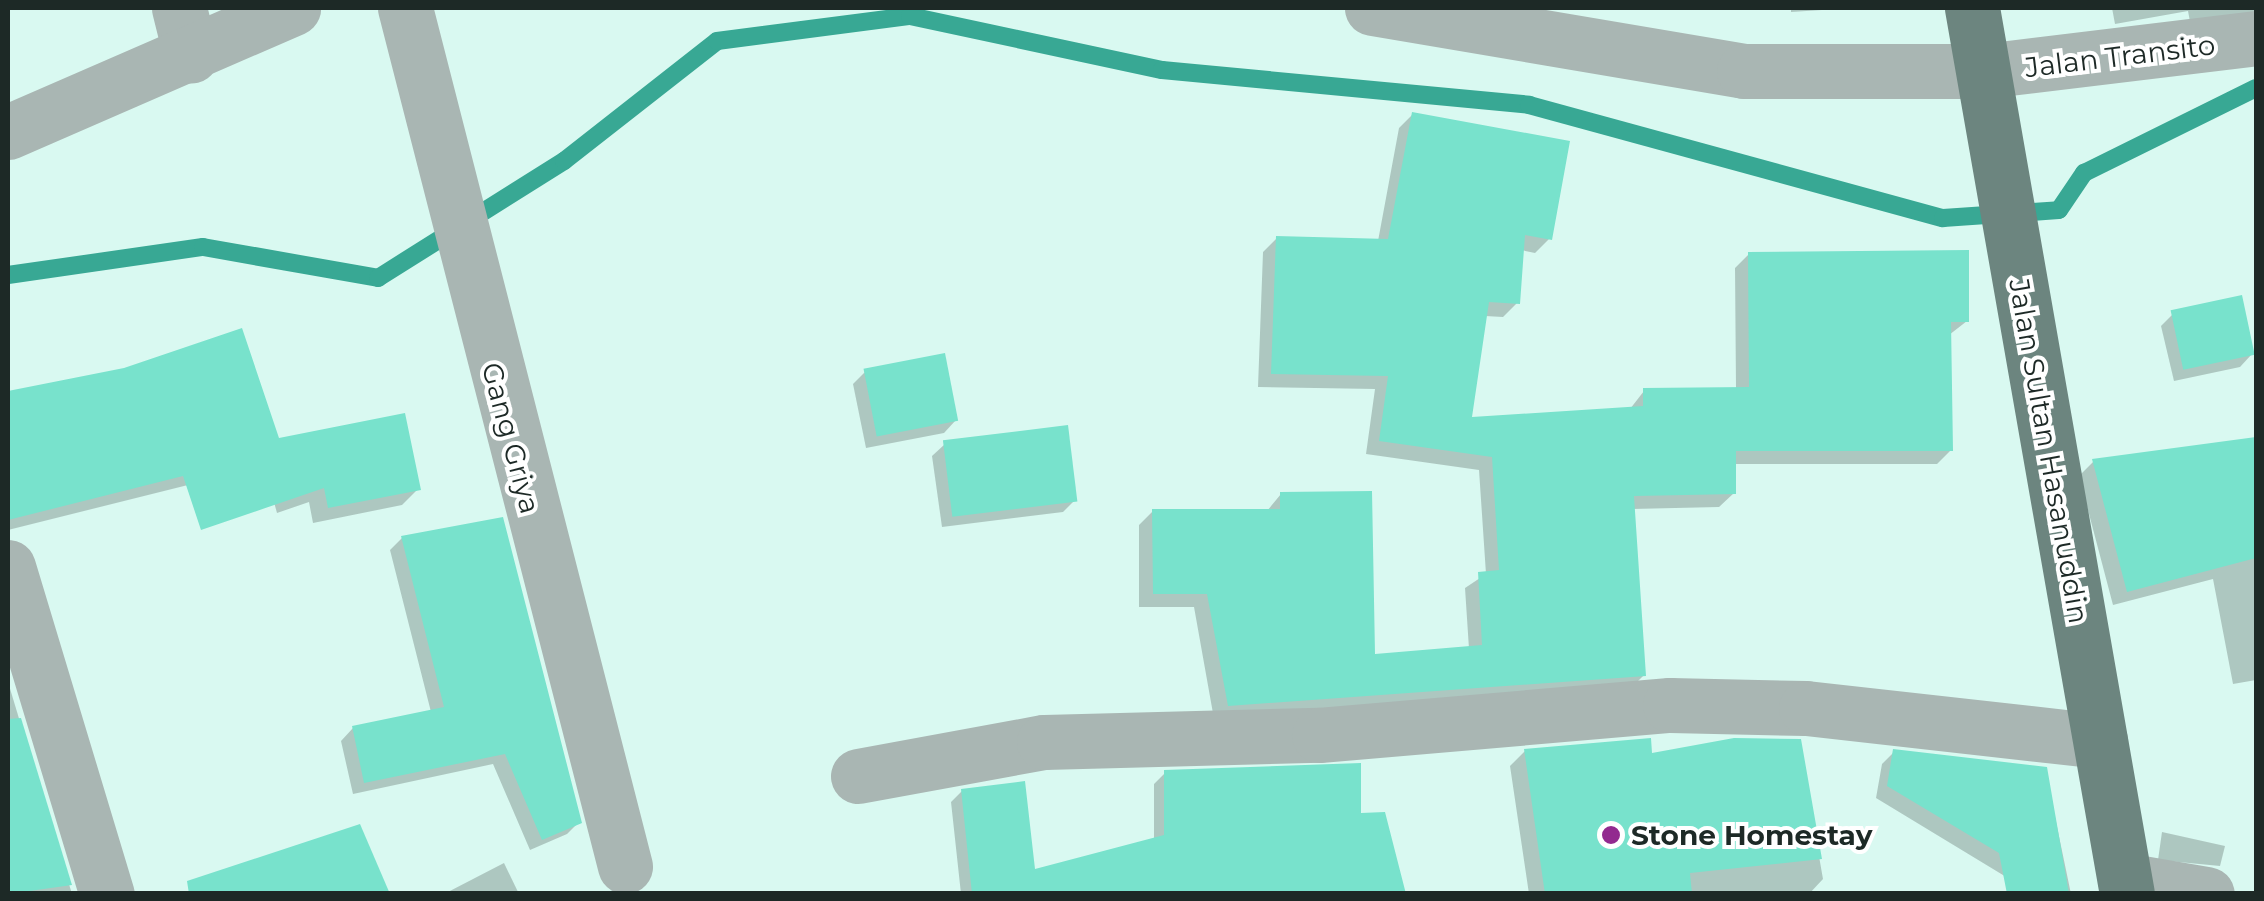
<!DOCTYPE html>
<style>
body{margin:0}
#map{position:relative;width:2264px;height:901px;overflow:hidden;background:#d9f9f1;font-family:Montserrat,sans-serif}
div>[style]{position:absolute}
.shadow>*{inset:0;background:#0003}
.stream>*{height:18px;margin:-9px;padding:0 9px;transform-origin:9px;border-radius:9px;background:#38a894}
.building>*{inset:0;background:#78e2cc;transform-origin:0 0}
.minor>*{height:55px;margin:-27.5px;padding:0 27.5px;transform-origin:27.5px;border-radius:27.5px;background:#a9b6b3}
.major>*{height:55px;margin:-27.5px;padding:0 27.5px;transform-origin:27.5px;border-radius:27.5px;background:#6c857f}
.dots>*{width:28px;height:28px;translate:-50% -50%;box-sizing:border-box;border:5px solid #fff;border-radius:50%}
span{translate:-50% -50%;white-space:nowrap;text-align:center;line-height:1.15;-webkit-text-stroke:8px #fff;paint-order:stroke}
.street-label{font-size:28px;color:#1d2926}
.poi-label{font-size:28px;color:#1d2926;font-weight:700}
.left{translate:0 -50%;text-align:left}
.frame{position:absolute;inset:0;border:10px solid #1d2926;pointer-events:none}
</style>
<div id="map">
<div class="shadow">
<div style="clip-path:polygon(1791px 8px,1853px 8px,1791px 12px)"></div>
<div style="clip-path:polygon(2112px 8px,2256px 8px,2256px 17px,2191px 27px,2188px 11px,2115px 24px)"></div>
<div style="clip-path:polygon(1413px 114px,1549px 239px,1535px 253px,1521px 250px,1517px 303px,1503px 317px,1485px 316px,1469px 420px,1630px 409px,1644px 391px,1736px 390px,1735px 268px,1749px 254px,1967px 321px,1949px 335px,1951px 450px,1937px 464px,1733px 464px,1734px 493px,1719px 507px,1632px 509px,1644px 675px,1630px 689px,1214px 719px,1194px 607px,1139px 607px,1139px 525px,1153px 511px,1267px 511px,1281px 494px,1373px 657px,1469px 649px,1465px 588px,1486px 574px,1479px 470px,1366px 454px,1375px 389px,1258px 387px,1263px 252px,1277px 238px,1378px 241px,1399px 128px)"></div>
<div style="clip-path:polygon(2173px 314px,2252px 354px,2240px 367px,2174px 381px,2161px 326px)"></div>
<div style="clip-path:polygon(125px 370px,278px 441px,418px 489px,402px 505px,313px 523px,309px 502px,277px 513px,264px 466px,8px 530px,8px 394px)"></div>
<div style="clip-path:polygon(865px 372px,956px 420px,944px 433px,866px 448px,853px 384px)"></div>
<div style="clip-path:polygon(2256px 441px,2256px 680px,2233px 684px,2213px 579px,2113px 605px,2079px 476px,2093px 462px)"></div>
<div style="clip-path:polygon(945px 444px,1075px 500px,1063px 512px,942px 527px,932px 456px)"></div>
<div style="clip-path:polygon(402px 538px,579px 822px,567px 834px,530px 850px,493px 764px,353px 794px,341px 741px,353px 728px,431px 712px,390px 550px)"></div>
<div style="clip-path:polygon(8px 682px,72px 894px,8px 894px)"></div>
<div style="clip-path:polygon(1799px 742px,1823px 879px,1809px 894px,1529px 894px,1510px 766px,1525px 751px,1650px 756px)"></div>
<div style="clip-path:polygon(1894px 752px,2045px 769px,2071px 894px,2006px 894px,2026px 889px,1876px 798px,1882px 764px)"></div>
<div style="clip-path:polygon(1165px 773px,1358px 816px,1403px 894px,961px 894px,951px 802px,962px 791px,1033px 873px,1154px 840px,1154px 784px)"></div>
<div style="clip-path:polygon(2162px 832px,2225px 846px,2220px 866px,2158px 860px)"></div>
<div style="clip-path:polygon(504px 863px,519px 894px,444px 894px)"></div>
</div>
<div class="stream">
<div style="left:8px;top:275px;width:197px;rotate:-8.2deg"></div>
<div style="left:203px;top:247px;width:178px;rotate:10deg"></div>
<div style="left:378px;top:278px;width:220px;rotate:-32.2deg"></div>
<div style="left:564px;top:161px;width:194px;rotate:-38.1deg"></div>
<div style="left:717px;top:41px;width:195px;rotate:-7.4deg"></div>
<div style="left:910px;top:16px;width:258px;rotate:12.1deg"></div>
<div style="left:1162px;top:70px;width:369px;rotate:5.4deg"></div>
<div style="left:1529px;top:105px;width:429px;rotate:15.3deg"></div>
<div style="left:1943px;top:218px;width:116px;rotate:-3.9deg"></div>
<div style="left:2059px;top:210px;width:45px;rotate:-56deg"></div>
<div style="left:2084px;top:173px;width:192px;rotate:-26.3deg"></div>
</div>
<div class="building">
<div style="clip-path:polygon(1412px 112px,1570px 141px,1552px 240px,1525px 235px,1520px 304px,1489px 302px,1472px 417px,1643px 406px,1643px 388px,1749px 387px,1748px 252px,1969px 250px,1969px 322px,1951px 322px,1953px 451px,1736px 451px,1736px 494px,1634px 496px,1646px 676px,1228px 706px,1207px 594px,1153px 594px,1152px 509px,1280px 509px,1280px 492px,1372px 491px,1375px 654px,1482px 645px,1478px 572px,1499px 570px,1492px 457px,1379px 441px,1388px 376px,1271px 374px,1276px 236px,1388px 239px)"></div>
<div style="left:2242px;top:295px;width:61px;height:73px;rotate:78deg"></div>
<div style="clip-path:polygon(242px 328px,279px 438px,405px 413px,421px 490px,328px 508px,324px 488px,201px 530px,183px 476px,8px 520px,8px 391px,124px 368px)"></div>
<div style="left:945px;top:353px;width:69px;height:83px;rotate:79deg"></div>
<div style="left:1068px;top:425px;width:77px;height:126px;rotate:83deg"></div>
<div style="clip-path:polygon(2256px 437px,2256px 558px,2127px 592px,2092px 459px)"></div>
<div style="clip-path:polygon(503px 517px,582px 823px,542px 840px,505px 754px,364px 783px,352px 726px,444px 707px,401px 536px)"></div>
<div style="clip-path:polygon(21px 718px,72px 885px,8px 894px,8px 719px)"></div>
<div style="clip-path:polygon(1651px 738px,1652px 753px,1734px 738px,1801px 739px,1822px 859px,1690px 873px,1692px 894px,1545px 894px,1524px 749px)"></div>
<div style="clip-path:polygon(1893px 749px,2047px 767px,2069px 894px,2007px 894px,1999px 853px,1887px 786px)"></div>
<div style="clip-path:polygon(1361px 763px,1361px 813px,1385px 812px,1406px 894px,972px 894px,961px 789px,1025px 781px,1035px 869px,1164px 835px,1164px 770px)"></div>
<div style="clip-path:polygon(360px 824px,390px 894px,189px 894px,187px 881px)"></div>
</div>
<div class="minor">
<div style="left:179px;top:8px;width:49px;rotate:76deg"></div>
<div style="left:405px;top:8px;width:886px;rotate:75.62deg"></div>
<div style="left:1372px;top:8px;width:377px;rotate:9.6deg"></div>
<div style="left:1744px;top:71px;width:240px"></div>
<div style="left:1984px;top:71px;width:274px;rotate:-6.9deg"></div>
<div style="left:8px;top:132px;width:311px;rotate:-23.5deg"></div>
<div style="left:8px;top:567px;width:342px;rotate:73.2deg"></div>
<div style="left:858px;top:776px;width:189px;rotate:-10.4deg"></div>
<div style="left:1044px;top:742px;width:275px;rotate:-1.5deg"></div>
<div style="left:1319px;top:735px;width:352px;rotate:-4.9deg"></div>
<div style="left:1670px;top:705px;width:136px;rotate:1.3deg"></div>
<div style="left:1806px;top:708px;width:296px;rotate:6.4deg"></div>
<div style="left:2125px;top:880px;width:83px;rotate:9.7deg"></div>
</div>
<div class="major">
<div style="left:1972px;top:8px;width:899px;rotate:80.08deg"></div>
</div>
<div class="dots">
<div style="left:1611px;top:835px;background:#922a8f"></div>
</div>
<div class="street-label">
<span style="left:2120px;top:56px;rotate:-7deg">Jalan Transito</span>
<span style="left:511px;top:438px;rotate:75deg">Gang Griya</span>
<span style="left:2049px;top:451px;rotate:80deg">Jalan Sultan Hasanuddin</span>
</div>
<div class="poi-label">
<span class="left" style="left:1631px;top:835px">Stone Homestay</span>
</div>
<div class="frame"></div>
</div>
